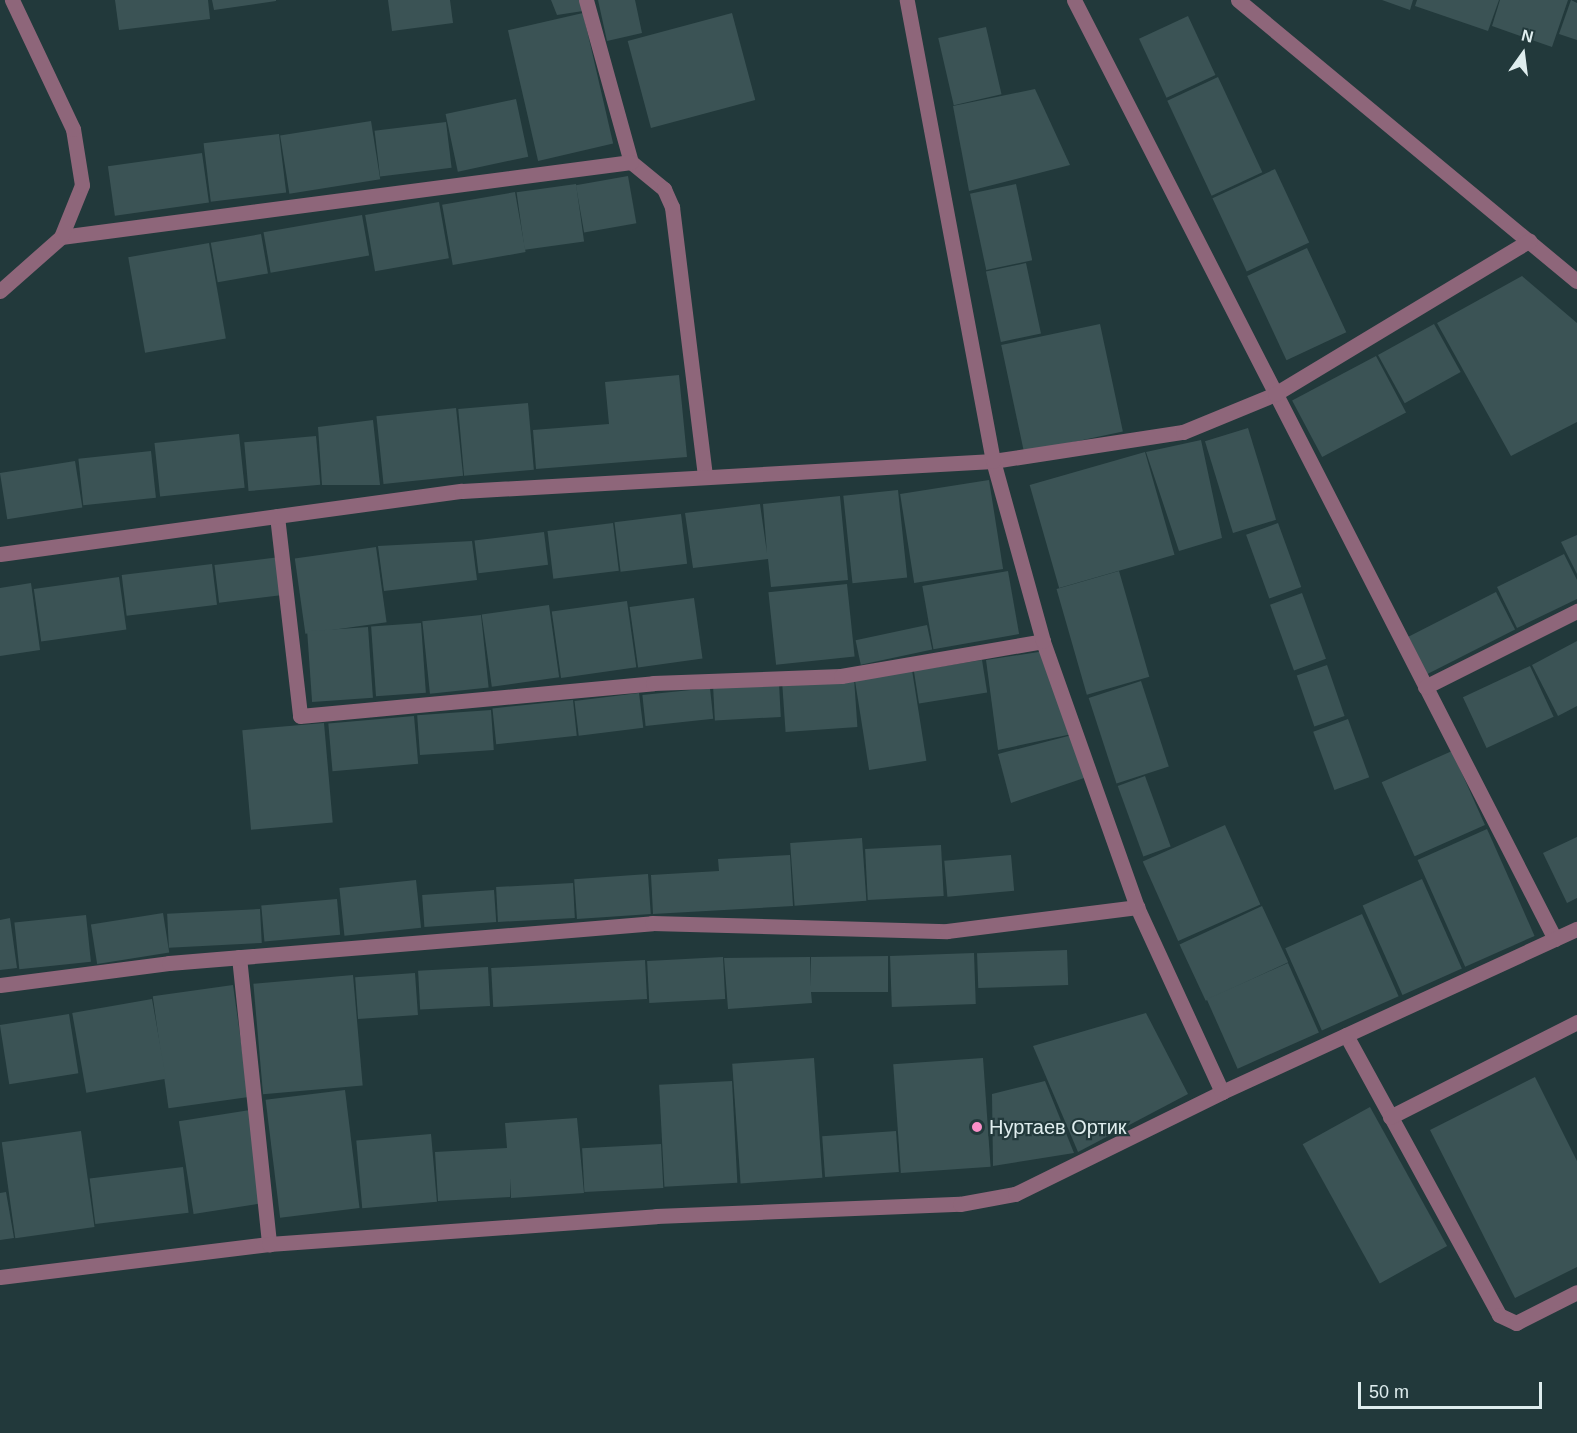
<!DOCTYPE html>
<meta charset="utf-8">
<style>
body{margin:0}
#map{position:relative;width:1577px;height:1433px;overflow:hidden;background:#22393b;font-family:Helvetica,sans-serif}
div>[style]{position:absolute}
.building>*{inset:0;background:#3b5355;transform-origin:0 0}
.minor>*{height:15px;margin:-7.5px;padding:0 7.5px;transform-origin:7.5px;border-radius:7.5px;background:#8e667a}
.tertiary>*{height:15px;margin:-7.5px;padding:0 7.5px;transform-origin:7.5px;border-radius:7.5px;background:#8e667a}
.dots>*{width:16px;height:16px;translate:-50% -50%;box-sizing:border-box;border:3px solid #22393b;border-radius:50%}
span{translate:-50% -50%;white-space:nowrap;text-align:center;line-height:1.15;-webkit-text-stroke:4.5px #22393b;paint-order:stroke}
.poi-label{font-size:20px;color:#dfedee}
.left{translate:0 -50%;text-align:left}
.north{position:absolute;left:1493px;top:24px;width:60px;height:60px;-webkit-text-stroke:4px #22393b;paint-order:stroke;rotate:14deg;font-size:16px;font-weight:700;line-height:24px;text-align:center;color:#dfedee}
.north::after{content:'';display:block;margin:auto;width:21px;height:27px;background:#dfedee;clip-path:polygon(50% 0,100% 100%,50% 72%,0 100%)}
.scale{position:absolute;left:1358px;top:1382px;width:184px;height:27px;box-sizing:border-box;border:3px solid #dfedee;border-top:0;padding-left:8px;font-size:18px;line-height:21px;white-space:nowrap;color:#dfedee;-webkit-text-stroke:4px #22393b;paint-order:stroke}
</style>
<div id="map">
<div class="building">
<div style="clip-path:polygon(115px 0,208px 0,210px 19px,119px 30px)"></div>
<div style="clip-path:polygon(212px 0,276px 0,276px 1px,214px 10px)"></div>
<div style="clip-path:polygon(388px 0,450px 0,453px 23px,392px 31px)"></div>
<div style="clip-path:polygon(551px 0,580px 0,583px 11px,557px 15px)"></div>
<div style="clip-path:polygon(598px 0,635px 0,642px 33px,607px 41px)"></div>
<div style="clip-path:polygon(1382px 0,1413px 0,1410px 10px)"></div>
<div style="clip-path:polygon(1417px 0,1499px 0,1488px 31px,1415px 6px)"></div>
<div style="clip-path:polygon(1500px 0,1568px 0,1552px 47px,1492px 26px)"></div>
<div style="clip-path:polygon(1571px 0,1577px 3px,1577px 40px,1559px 34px)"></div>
<div style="left:583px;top:13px;width:134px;height:77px;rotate:77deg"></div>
<div style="left:732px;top:13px;width:90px;height:108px;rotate:75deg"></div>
<div style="left:1188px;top:16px;width:65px;height:54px;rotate:65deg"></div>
<div style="left:986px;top:27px;width:69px;height:49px;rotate:77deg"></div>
<div style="left:1218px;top:77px;width:105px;height:56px;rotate:65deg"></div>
<div style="clip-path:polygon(1035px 89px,1070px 165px,969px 191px,953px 106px)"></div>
<div style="left:516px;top:99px;width:59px;height:72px;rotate:78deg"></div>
<div style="left:371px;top:121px;width:59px;height:92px;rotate:81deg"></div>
<div style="left:446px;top:122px;width:46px;height:72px;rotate:83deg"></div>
<div style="left:279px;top:134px;width:59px;height:76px;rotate:83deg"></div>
<div style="left:202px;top:153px;width:50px;height:95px;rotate:82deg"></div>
<div style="left:1275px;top:169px;width:81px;height:69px;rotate:65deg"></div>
<div style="left:628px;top:176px;width:48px;height:53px;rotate:80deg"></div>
<div style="left:576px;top:184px;width:58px;height:60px;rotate:82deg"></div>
<div style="left:1016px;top:184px;width:78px;height:47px;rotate:78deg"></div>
<div style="left:515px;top:192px;width:61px;height:74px;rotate:80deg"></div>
<div style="left:439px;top:202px;width:57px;height:75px;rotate:80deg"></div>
<div style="left:362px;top:215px;width:41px;height:100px;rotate:80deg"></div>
<div style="left:261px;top:234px;width:40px;height:51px;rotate:80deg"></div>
<div style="left:209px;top:243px;width:97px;height:82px;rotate:80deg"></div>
<div style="left:1307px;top:248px;width:93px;height:66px;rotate:65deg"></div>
<div style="left:1026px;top:263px;width:72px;height:41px;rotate:78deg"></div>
<div style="clip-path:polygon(1522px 276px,1577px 323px,1577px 422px,1511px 456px,1437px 323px)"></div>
<div style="left:1100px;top:324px;width:110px;height:101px;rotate:78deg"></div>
<div style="left:1434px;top:324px;width:55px;height:64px;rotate:61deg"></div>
<div style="left:1376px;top:356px;width:64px;height:95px;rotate:62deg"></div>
<div style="clip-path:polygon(679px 375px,687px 457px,536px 469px,533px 430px,609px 424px,605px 382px)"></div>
<div style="left:528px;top:403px;width:67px;height:70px;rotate:85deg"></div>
<div style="left:456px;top:408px;width:68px;height:80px;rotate:84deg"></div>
<div style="clip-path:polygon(373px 420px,380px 485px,322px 485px,318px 427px)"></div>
<div style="left:1248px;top:428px;width:96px;height:45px;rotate:73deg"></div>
<div style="left:239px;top:434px;width:54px;height:85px;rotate:84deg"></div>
<div style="left:316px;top:436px;width:49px;height:72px;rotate:85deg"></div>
<div style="clip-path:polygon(1201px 440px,1222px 538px,1179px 551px,1146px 452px)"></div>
<div style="left:151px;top:451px;width:47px;height:73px;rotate:84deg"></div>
<div style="left:1145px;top:452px;width:107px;height:120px;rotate:74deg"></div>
<div style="left:75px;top:461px;width:47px;height:76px;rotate:81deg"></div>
<div style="left:989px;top:480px;width:90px;height:90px;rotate:81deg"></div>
<div style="left:898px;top:490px;width:88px;height:55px;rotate:84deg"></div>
<div style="clip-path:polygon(840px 496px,848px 580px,771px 587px,768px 559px,693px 568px,685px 513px,760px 504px,767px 553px,763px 504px)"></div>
<div style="left:681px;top:514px;width:50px;height:67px;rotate:83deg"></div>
<div style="left:613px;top:523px;width:48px;height:66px;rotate:83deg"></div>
<div style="left:1278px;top:523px;width:68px;height:34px;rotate:70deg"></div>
<div style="left:544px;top:532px;width:33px;height:70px;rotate:83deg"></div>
<div style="clip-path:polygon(1577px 535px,1577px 574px,1561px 542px)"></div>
<div style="clip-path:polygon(472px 541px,477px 580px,384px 591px,378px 546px)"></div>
<div style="left:376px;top:547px;width:76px;height:82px;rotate:82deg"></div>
<div style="clip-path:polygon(1564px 554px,1577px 580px,1577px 599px,1517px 628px,1497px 587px)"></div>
<div style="left:280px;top:557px;width:38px;height:66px;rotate:83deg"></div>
<div style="left:212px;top:564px;width:41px;height:91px;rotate:83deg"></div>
<div style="left:1008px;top:571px;width:64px;height:87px;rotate:80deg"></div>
<div style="left:1119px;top:571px;width:110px;height:65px;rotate:74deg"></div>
<div style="left:119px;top:577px;width:53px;height:86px;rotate:82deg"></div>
<div style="clip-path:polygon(31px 583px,40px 650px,0 656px,0 588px)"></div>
<div style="left:847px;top:584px;width:73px;height:79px;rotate:84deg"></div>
<div style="left:1496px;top:592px;width:42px;height:100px;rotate:63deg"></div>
<div style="left:1302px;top:593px;width:70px;height:34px;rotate:70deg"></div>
<div style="left:694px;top:598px;width:61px;height:65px;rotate:82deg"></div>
<div style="left:627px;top:601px;width:67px;height:76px;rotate:82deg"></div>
<div style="left:549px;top:605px;width:73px;height:68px;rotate:82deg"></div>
<div style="left:481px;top:615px;width:73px;height:59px;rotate:84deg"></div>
<div style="left:421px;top:623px;width:70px;height:50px;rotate:86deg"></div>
<div style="left:927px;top:625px;width:25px;height:73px;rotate:78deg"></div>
<div style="left:368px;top:627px;width:71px;height:61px;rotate:86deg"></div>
<div style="clip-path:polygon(1577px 641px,1577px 706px,1558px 716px,1532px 665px)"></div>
<div style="clip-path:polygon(1045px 651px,1072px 734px,998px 750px,986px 660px)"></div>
<div style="left:982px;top:660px;width:33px;height:69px;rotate:81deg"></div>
<div style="left:1327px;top:665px;width:54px;height:32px;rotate:71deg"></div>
<div style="left:1530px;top:666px;width:56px;height:74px;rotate:65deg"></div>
<div style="left:912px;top:670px;width:92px;height:58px;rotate:81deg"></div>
<div style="left:854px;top:678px;width:49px;height:72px;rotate:86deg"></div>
<div style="left:1141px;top:681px;width:90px;height:55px;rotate:72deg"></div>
<div style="left:779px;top:683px;width:34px;height:66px;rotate:87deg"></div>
<div style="left:710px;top:688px;width:31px;height:68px;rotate:84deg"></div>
<div style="left:639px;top:693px;width:35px;height:65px;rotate:83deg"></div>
<div style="left:573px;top:700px;width:36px;height:81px;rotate:84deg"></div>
<div style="left:491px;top:710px;width:40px;height:74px;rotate:86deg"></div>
<div style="left:414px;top:716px;width:48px;height:86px;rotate:85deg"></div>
<div style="left:1348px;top:719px;width:62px;height:37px;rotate:70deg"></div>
<div style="left:324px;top:723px;width:100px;height:82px;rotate:85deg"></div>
<div style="clip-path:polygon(1072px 735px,1087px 777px,1011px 803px,998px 754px)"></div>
<div style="left:1452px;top:751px;width:81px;height:77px;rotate:66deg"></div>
<div style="left:1145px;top:776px;width:75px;height:29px;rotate:70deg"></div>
<div style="left:1225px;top:825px;width:87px;height:90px;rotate:66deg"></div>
<div style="left:1487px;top:829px;width:117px;height:76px;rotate:66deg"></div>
<div style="clip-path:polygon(1577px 837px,1577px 898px,1567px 903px,1543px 853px)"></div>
<div style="left:862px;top:838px;width:63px;height:72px;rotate:86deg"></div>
<div style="left:941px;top:845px;width:51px;height:76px;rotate:87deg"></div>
<div style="clip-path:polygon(790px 855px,793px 906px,653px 914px,651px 875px,719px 871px,718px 859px)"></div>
<div style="left:1011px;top:855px;width:36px;height:67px;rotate:85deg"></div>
<div style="left:648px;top:874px;width:40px;height:74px;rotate:86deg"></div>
<div style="left:1422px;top:879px;width:98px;height:65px;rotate:66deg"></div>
<div style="left:416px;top:880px;width:48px;height:77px;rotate:84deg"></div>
<div style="left:573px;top:883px;width:35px;height:77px;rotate:87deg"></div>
<div style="left:494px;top:890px;width:32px;height:72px;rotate:86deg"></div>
<div style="left:337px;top:899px;width:36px;height:76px;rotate:85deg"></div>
<div style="left:1262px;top:906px;width:62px;height:91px;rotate:65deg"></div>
<div style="left:260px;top:909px;width:34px;height:93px;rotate:87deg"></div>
<div style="left:163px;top:913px;width:40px;height:73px;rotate:81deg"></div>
<div style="left:1362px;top:914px;width:90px;height:84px;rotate:66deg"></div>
<div style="left:86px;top:915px;width:47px;height:72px;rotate:84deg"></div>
<div style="clip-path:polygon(10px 918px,17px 968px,0 970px,0 920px)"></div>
<div style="left:1067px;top:950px;width:35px;height:90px;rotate:88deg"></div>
<div style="left:974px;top:953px;width:51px;height:84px;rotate:88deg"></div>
<div style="clip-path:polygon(888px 956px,888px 992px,811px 992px,812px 1003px,728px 1009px,724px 958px,810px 957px,811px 987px,811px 957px)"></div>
<div style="left:723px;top:957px;width:42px;height:76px;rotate:87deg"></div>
<div style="left:645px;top:960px;width:39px;height:154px;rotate:87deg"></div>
<div style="left:1288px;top:963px;width:76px;height:89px;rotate:66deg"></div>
<div style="left:488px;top:967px;width:39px;height:70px;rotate:87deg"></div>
<div style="left:415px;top:973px;width:42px;height:60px;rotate:86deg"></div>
<div style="left:353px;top:975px;width:111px;height:100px;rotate:85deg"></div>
<div style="left:233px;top:985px;width:113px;height:81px;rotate:82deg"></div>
<div style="left:152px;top:999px;width:81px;height:81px;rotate:80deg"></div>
<div style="clip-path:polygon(1146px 1013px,1188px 1094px,1078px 1152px,1033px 1046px)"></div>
<div style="left:69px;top:1014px;width:60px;height:70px;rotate:81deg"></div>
<div style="left:814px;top:1058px;width:120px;height:82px;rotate:86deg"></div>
<div style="left:983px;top:1058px;width:109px;height:90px;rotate:86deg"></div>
<div style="clip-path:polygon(1535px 1077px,1577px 1161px,1577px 1267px,1515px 1298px,1430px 1130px)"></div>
<div style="left:732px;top:1081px;width:102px;height:73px;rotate:87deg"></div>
<div style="clip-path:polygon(1045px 1081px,1074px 1153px,993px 1166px,992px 1094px)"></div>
<div style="left:345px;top:1090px;width:119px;height:80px;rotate:83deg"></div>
<div style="left:1370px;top:1107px;width:159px;height:77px;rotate:61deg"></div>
<div style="left:250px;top:1110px;width:94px;height:72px;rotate:81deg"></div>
<div style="clip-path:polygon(577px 1118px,584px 1193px,511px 1198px,510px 1178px,510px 1197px,438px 1201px,435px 1152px,507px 1148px,505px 1123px)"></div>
<div style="left:81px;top:1131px;width:97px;height:80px;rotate:82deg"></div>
<div style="left:896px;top:1131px;width:41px;height:74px;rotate:86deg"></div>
<div style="left:431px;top:1134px;width:68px;height:75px;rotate:85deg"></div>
<div style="left:661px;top:1144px;width:44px;height:79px;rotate:87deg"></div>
<div style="left:183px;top:1167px;width:46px;height:94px;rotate:83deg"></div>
<div style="clip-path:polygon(6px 1192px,14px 1238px,0 1240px,0 1193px)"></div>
</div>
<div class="minor">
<div style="left:586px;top:0;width:168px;rotate:74.5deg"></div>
<div style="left:631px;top:162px;width:43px;rotate:39.3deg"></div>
<div style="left:664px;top:189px;width:20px;rotate:66deg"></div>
<div style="left:672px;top:207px;width:272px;rotate:83deg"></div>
<div style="left:1074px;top:0;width:1055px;rotate:62.88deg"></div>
<div style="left:1238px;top:0;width:440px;rotate:39.7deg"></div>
<div style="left:61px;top:237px;width:575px;rotate:-7.5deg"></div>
<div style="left:0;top:291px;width:81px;rotate:-41.5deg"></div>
<div style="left:61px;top:237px;width:56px;rotate:-68deg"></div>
<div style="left:82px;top:185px;width:57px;rotate:-99.1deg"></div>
<div style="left:73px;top:129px;width:143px;rotate:-115.3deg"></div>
<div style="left:277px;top:516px;width:201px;rotate:83.4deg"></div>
<div style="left:300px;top:716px;width:355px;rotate:-5.3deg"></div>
<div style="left:653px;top:683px;width:188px;rotate:-2.1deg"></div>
<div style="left:841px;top:676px;width:205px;rotate:-9.8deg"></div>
<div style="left:0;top:554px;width:466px;rotate:-7.8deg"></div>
<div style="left:462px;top:491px;width:532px;rotate:-3.23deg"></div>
<div style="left:993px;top:461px;width:192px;rotate:-8.7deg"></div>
<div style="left:1183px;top:432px;width:100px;rotate:-22.4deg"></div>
<div style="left:1275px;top:394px;width:297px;rotate:-31.1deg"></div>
<div style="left:1425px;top:687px;width:170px;rotate:-26.6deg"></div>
<div style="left:239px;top:957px;width:289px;rotate:84deg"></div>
<div style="left:0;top:985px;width:170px;rotate:-7.4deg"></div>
<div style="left:169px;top:963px;width:485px;rotate:-4.7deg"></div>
<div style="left:652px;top:923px;width:295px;rotate:1.6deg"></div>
<div style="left:947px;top:931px;width:192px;rotate:-7.2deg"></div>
<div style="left:1346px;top:1035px;width:319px;rotate:61.3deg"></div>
<div style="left:1499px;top:1315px;width:19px;rotate:25deg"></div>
<div style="left:1516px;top:1323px;width:68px;rotate:-26.9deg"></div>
<div style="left:1222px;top:1092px;width:391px;rotate:-24.7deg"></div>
<div style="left:1390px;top:1117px;width:210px;rotate:-26.9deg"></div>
</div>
<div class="tertiary">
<div style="left:0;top:1277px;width:271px;rotate:-7deg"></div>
<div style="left:269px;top:1244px;width:388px;rotate:-4.1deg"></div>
<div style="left:656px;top:1216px;width:304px;rotate:-2.3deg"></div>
<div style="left:960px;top:1204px;width:56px;rotate:-10.3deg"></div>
<div style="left:1015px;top:1194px;width:231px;rotate:-26.2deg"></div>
<div style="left:1222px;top:1092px;width:204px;rotate:-114.7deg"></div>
<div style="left:1137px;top:907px;width:282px;rotate:-109.5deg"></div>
<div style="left:1043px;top:641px;width:187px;rotate:-105.5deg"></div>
<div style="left:993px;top:461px;width:469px;rotate:-100.6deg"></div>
</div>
<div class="dots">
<div style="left:977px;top:1127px;background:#fa8fc8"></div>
</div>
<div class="poi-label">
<span class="left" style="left:989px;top:1127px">Нуртаев Ортик</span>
</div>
<div class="north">N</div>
<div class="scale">50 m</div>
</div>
